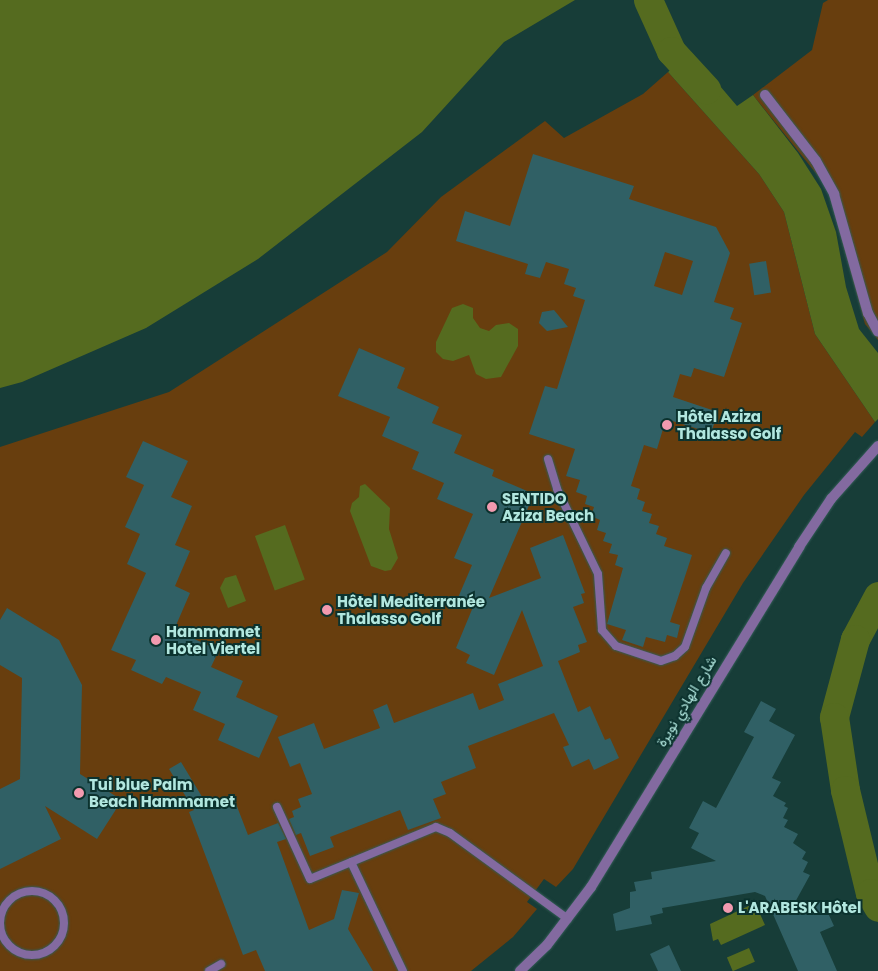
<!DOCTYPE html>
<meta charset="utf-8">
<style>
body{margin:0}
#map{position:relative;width:878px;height:971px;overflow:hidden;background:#173d38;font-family:Poppins,Vazirmatn,sans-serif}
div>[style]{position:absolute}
.green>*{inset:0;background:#683e0e}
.water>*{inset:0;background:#556b1f;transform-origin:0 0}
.river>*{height:29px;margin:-14.5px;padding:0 14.5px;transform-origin:14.5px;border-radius:14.5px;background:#556b1f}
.building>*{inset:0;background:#306065;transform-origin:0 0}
.roads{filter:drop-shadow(0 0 1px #335c56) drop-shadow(0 0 1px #335c56)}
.service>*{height:8px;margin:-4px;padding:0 4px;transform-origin:4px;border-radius:4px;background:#836aa0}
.service>.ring{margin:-4px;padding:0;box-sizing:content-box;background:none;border:8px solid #836aa0;border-radius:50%}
.minor>*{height:10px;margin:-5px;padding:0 5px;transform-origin:5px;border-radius:5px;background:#836aa0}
.tertiary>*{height:10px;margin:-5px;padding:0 5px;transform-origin:5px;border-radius:5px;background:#836aa0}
.dots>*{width:14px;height:14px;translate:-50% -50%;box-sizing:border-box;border:2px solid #0b322e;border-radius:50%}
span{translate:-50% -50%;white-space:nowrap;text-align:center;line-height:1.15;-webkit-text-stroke:4px #0b322e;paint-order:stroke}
.poi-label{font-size:15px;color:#b2e7df;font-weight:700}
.left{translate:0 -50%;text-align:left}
.street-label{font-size:15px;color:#b2e7df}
</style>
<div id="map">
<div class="green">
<div style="clip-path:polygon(828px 0,878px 0,878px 340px,865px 324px,827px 187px,753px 95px,812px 50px,823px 3px)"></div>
<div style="clip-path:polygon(668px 72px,759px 174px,784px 212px,815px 334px,875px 422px,862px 437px,855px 432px,804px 495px,743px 583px,573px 869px,556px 887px,544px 879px,527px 902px,537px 909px,513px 937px,471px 971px,0 971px,0 447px,169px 392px,387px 252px,441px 197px,545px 121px,564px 138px,643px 94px)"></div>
</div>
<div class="water">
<div style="clip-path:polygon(0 0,575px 0,504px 42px,422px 132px,258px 259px,146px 328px,22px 382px,0 388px)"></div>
<div style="clip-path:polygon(691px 52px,737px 106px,753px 95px,798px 153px,821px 189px,836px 232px,846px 287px,859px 329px,878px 353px,878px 419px,875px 422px,815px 334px,784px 212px,759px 174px,668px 72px)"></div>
<div style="clip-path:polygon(463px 304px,473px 308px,473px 318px,480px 328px,489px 331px,496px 325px,509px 323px,518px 329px,518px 346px,501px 377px,486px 379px,476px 374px,469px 355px,453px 361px,443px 359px,436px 352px,436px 342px,452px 308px)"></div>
<div style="clip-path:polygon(365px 484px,390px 508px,389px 529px,398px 558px,391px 570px,385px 571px,371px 566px,350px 511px,352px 503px,359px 497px,360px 486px)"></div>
<div style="left:285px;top:525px;width:58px;height:32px;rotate:70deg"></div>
<div style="clip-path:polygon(236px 575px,246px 601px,228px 608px,220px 588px,225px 578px)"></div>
<div style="clip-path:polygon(755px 903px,765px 925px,721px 945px,718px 939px,713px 941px,710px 924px)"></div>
<div style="left:749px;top:948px;width:15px;height:24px;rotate:67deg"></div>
</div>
<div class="river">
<div style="left:648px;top:0;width:56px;rotate:65.7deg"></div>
<div style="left:671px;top:51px;width:52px;rotate:47.4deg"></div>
<div style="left:878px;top:596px;width:49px;rotate:118.1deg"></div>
<div style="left:855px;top:639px;width:81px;rotate:105.1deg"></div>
<div style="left:834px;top:717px;width:74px;rotate:81.4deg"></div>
<div style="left:845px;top:790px;width:106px;rotate:76.4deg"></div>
<div style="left:870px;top:893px;width:16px;rotate:60deg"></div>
</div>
<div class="building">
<div style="clip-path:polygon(evenodd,533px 154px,634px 186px,629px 199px,716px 227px,730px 253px,714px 302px,734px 308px,730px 319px,742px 323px,724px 377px,694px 368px,691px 377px,680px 374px,673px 397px,718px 412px,711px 433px,666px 419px,657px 449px,644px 445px,631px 486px,640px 489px,637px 499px,645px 502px,642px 511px,652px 514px,649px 523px,659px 526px,656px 534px,667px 538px,664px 546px,692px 555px,670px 622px,680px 625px,677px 638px,667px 635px,665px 642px,646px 637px,643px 647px,622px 640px,626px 630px,607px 624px,623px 568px,615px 565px,618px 555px,609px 553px,612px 544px,603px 541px,606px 533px,597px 530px,600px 520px,591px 516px,594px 507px,585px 504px,587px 496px,576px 492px,580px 480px,566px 476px,575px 449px,529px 434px,545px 386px,557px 389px,585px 300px,573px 296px,576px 288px,564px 284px,569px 269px,546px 262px,540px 278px,525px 274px,528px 264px,456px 241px,465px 211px,510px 226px,533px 154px,665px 252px,693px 261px,682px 295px,654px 286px,665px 252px)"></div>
<div style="left:766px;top:261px;width:32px;height:17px;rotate:81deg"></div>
<div style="clip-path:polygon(554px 310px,568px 327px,547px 331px,539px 323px,542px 312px)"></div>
<div style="clip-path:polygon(359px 348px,405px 368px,397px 388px,439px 407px,432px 423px,462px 435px,454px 453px,494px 470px,492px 476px,534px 494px,489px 598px,541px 578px,530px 548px,563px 535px,585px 593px,581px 594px,584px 603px,573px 607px,587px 642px,578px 645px,580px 652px,558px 661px,578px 712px,590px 706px,605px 740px,610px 738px,619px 758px,594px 770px,589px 759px,572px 767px,563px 747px,569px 745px,554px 713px,468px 746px,476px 768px,441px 782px,446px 794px,433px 799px,441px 818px,408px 830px,400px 810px,330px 837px,334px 847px,310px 856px,301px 833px,296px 835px,289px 819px,294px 817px,292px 811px,301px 807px,298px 799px,312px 794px,300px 763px,290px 767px,278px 737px,314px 723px,324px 749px,380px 728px,373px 710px,387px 704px,394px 723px,473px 693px,479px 710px,504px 700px,498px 684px,543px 666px,522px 610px,494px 675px,466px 663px,470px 655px,456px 648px,473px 607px,457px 600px,472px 565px,454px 558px,473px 514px,437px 499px,444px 483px,412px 469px,419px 452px,382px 436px,390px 417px,338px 396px)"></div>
<div style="clip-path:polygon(143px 441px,188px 461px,171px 497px,192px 506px,175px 545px,190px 551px,175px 586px,190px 593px,174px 630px,219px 650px,211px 667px,243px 681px,236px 697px,278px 716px,259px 758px,218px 740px,225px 724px,193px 710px,201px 692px,166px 677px,162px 684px,131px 670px,136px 660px,111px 650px,146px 573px,127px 564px,140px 534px,125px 527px,144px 485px,126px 477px)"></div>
<div style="clip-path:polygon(7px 608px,59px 640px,82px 685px,80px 774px,122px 800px,97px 839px,45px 806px,61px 839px,0 869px,0 789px,20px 779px,22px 678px,0 665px,0 620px)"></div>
<div style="clip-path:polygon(761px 701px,776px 709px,769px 721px,795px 735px,772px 778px,781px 782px,773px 796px,786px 803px,784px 806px,788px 808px,783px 818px,788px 820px,784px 827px,798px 834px,793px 843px,806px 852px,802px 859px,808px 862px,803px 872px,810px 875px,788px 915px,822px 900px,834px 926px,820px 932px,837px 971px,798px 971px,765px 896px,755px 892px,662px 908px,663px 913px,650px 916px,652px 924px,616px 931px,613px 914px,630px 908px,630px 892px,636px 891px,634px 882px,652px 879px,651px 872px,716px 861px,691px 848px,699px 833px,689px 828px,703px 801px,716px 808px,754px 737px,744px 732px)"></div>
<div style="clip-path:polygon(181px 762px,207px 805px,233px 796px,248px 835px,278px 823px,286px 839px,277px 842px,309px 930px,334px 919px,342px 890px,359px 893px,348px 929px,373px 971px,265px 971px,256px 950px,243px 955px,189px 812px,194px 810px,169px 769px)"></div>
<div style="clip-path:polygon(669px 945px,681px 971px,658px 971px,650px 954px)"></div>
</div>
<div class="roads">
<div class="service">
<div style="left:548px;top:459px;width:31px;rotate:73deg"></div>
<div style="left:557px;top:489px;width:94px;rotate:64.2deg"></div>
<div style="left:598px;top:574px;width:56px;rotate:85.9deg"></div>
<div style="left:602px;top:630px;width:21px;rotate:49deg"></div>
<div style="left:616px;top:646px;width:47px;rotate:18.4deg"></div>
<div style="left:661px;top:661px;width:15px;rotate:-20deg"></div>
<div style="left:675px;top:656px;width:13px;rotate:-42deg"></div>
<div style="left:685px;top:647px;width:63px;rotate:-70.4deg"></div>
<div style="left:706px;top:588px;width:40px;rotate:-60.3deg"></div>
<div style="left:277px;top:807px;width:79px;rotate:65.4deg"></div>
<div style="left:310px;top:879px;width:136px;rotate:-22.4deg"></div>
<div style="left:436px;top:827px;width:15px;rotate:23deg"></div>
<div style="left:450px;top:833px;width:146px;rotate:36.1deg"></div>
<div style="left:351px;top:862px;width:121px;rotate:64.5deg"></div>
<div class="ring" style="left:0;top:891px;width:56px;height:56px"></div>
<div style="left:209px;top:971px;width:14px;rotate:-30deg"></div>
</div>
<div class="minor">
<div style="left:765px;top:95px;width:83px;rotate:52.3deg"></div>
<div style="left:816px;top:161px;width:38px;rotate:61deg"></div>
<div style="left:834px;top:194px;width:124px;rotate:74.1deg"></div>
<div style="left:868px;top:313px;width:21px;rotate:62deg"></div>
</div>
<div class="tertiary">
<div style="left:520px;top:971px;width:37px;rotate:-44deg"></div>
<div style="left:547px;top:945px;width:73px;rotate:-52.8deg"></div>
<div style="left:591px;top:887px;width:399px;rotate:-58.5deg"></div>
<div style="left:799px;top:547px;width:58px;rotate:-56.3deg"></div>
<div style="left:831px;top:499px;width:71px;rotate:-48.4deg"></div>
</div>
</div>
<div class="dots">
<div style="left:667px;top:425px;background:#f29aaf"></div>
<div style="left:492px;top:507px;background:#f29aaf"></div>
<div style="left:327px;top:610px;background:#f29aaf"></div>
<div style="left:156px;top:640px;background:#f29aaf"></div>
<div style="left:79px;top:793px;background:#f29aaf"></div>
<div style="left:728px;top:908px;background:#f29aaf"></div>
</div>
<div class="poi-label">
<span class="left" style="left:677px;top:425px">Hôtel Aziza<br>Thalasso Golf</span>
<span class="left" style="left:502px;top:507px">SENTIDO<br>Aziza Beach</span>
<span class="left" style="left:337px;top:610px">Hôtel Mediterranée<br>Thalasso Golf</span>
<span class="left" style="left:166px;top:640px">Hammamet<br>Hotel Viertel</span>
<span class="left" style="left:89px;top:793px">Tui blue Palm<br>Beach Hammamet</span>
<span class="left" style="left:738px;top:908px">L'ARABESK Hôtel</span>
</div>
<div class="street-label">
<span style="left:686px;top:701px;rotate:-59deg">شارع الهادي نويرة</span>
</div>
</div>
